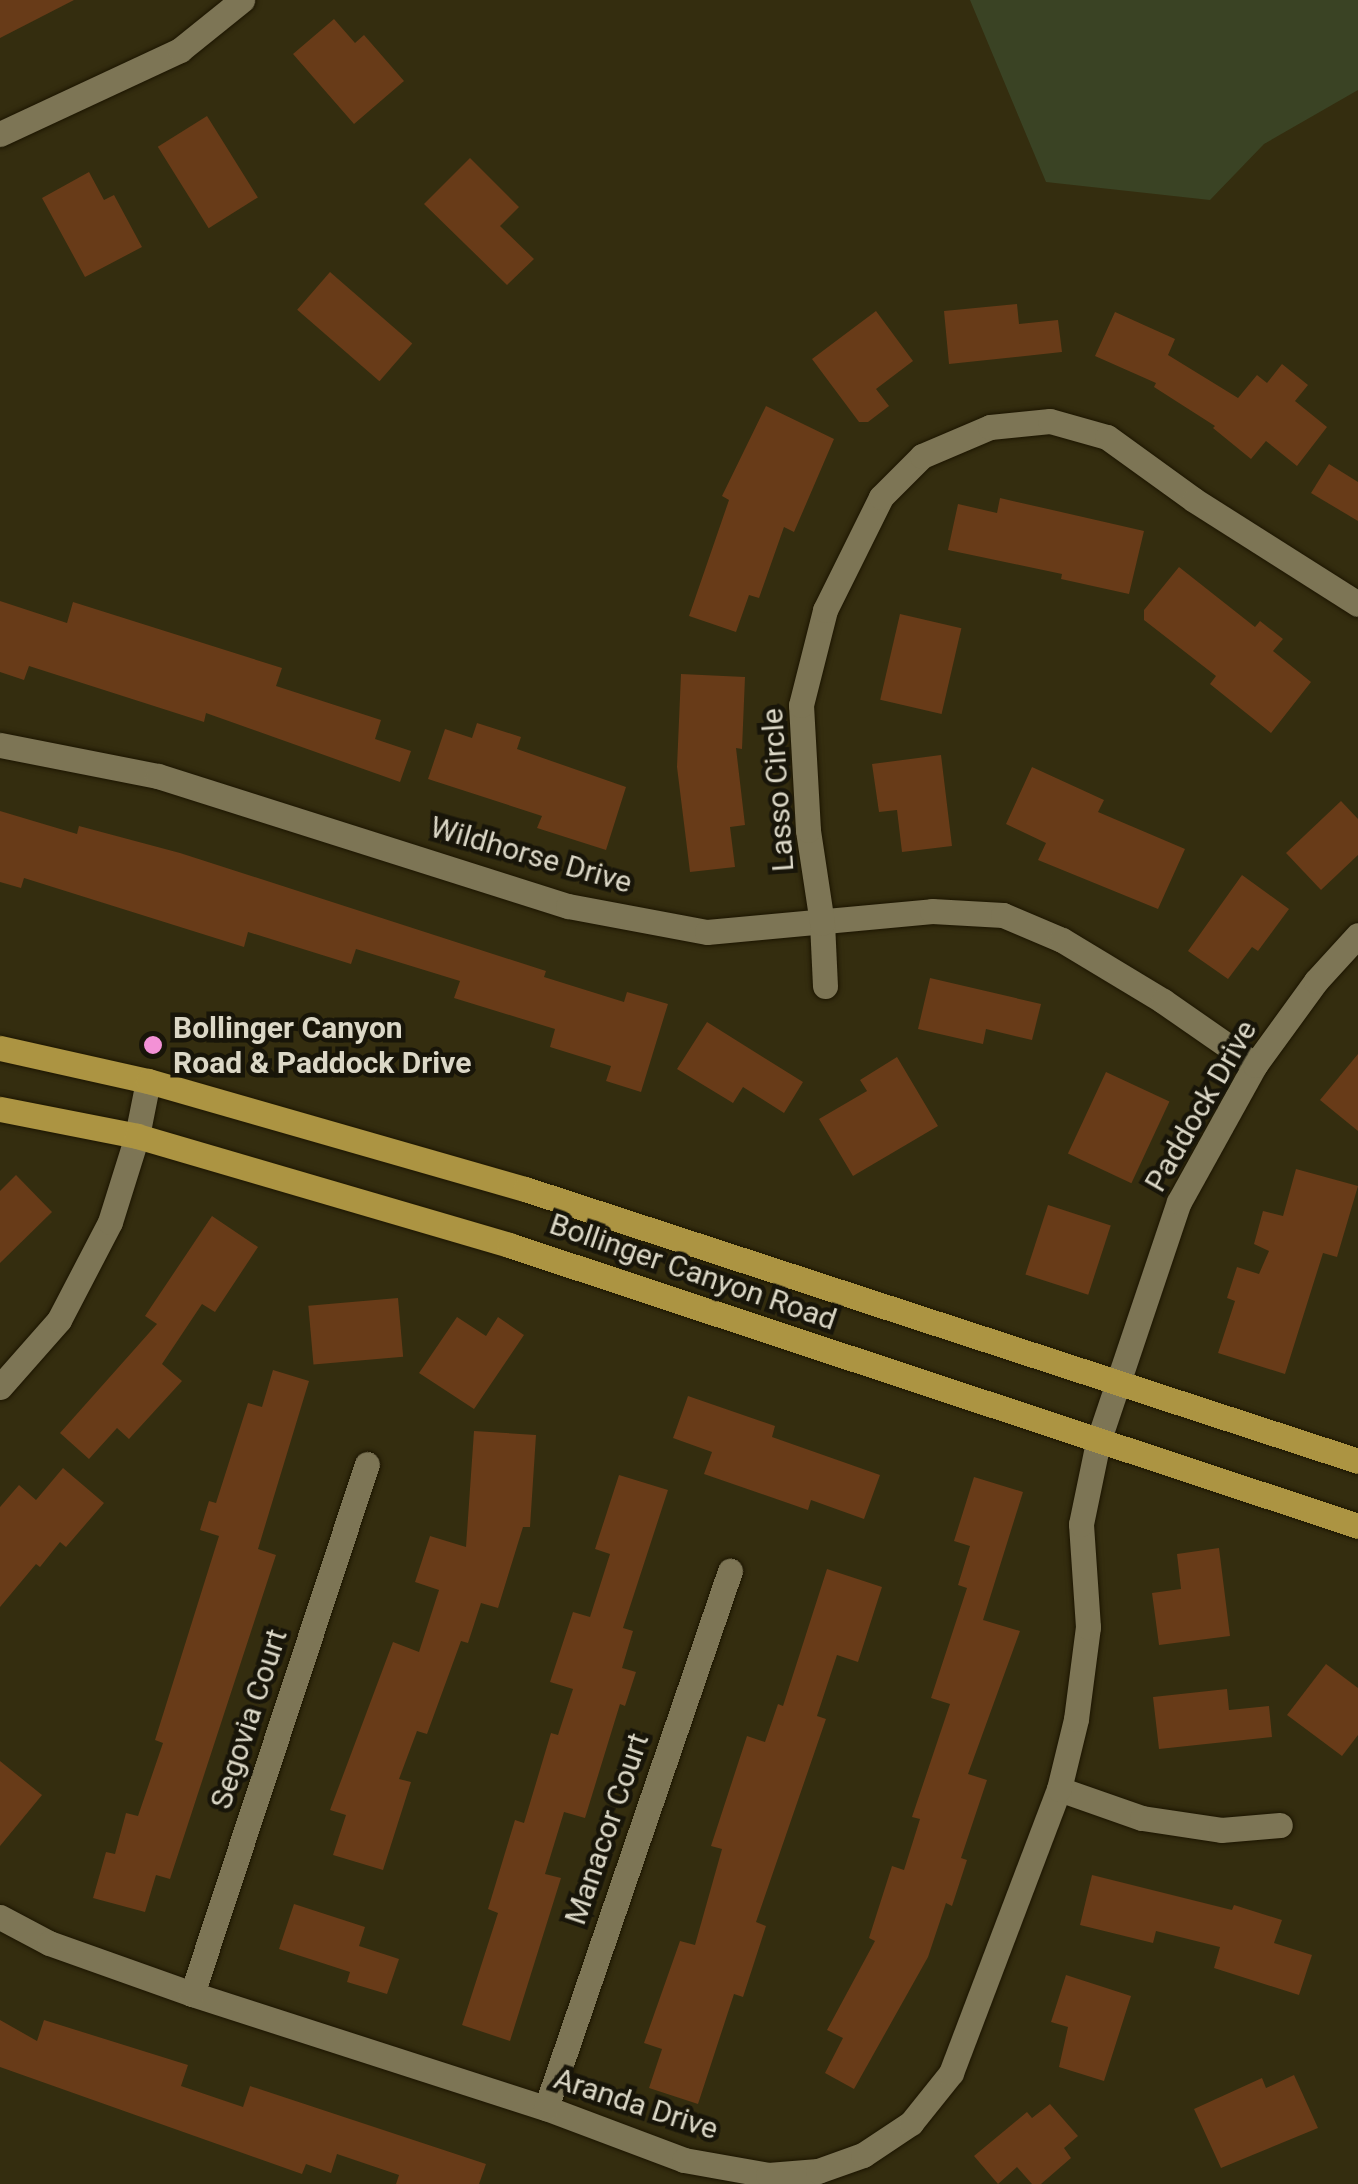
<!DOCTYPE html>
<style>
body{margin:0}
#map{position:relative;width:1358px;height:2184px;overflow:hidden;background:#342d0f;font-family:Roboto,sans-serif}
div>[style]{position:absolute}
.green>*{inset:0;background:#3a4324}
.building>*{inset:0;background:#683b18;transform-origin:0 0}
.roads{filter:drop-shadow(0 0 2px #1c1500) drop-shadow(0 0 2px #1c1500)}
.minor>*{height:25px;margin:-12.5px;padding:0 12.5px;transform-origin:12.5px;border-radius:12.5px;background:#7d7555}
.major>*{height:25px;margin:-12.5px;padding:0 12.5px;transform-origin:12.5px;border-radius:12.5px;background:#ac9442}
.dots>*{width:28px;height:28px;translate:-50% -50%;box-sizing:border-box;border:5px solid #181509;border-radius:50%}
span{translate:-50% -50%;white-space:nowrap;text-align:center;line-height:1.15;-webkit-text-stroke:9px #181509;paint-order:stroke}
.street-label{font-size:30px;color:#dbd7c6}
.poi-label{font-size:30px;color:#dbd7c6;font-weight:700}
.left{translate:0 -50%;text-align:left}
</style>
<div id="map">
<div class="green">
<div style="clip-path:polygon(970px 0,1358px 0,1358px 90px,1264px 144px,1210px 200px,1046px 182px)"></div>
</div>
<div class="building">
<div style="clip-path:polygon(0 0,74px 0,0 38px)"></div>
<div style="clip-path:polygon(334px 19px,355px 43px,364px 35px,404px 81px,354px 124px,293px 54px)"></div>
<div style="left:207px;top:116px;width:96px;height:58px;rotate:58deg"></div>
<div style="clip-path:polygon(470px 158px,519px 207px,500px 226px,534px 259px,507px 285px,424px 204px)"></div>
<div style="clip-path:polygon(89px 172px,104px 200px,114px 195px,142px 247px,85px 277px,42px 198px)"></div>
<div style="left:330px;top:272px;width:109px;height:50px;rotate:41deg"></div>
<div style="clip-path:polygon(1017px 304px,1019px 324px,1058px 320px,1062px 352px,949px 364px,944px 311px)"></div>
<div style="clip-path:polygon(876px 311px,913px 361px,876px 389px,889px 406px,868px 422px,859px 422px,812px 359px)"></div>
<div style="clip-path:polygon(1115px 312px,1175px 339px,1168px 355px,1238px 398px,1257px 375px,1267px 383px,1282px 364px,1308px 385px,1295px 401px,1327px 427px,1297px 466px,1266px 441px,1251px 459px,1213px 428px,1215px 426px,1154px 387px,1156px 383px,1095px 356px)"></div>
<div style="clip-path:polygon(766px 406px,834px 439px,794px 532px,784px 527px,759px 598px,749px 595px,736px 632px,689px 616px,729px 500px,722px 496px)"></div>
<div style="clip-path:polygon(1329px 464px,1358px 482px,1358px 521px,1311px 493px)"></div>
<div style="clip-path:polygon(1000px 498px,1144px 531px,1129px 594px,1061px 579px,1062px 574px,948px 550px,958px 504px,997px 513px)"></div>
<div style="clip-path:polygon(1179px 567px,1255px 627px,1260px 621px,1283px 639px,1273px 651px,1311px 682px,1271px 733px,1210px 684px,1216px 676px,1144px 620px,1144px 610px)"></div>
<div style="clip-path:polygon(0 601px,67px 623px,73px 602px,282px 668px,276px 686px,381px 720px,375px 739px,411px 751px,400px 782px,206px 713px,204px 722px,29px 666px,24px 680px,0 672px)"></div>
<div style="left:900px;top:614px;width:63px;height:88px;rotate:13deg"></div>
<div style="clip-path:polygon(681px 674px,745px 677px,742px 749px,736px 748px,745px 825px,730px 827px,735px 867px,690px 872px,677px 767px)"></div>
<div style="clip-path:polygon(477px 723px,521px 737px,517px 749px,626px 787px,606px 850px,537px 828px,542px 816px,428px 779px,445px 729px,472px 738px)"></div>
<div style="clip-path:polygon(941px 755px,952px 846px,902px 852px,897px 810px,879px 812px,872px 764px)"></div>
<div style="clip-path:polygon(1032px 767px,1104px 800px,1098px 812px,1185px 849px,1158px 909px,1038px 860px,1046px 843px,1006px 824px)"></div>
<div style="clip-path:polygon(1341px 801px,1358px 819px,1358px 855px,1321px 890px,1286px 853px)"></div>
<div style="clip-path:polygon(0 811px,77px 834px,79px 826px,180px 853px,546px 971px,544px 977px,624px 1002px,627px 992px,668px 1004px,641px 1092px,606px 1081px,611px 1066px,550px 1047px,555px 1029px,454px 998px,460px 981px,356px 949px,351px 964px,248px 932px,244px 947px,24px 878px,21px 888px,0 882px)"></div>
<div style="clip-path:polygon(1242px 875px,1289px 909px,1258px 951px,1252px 947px,1228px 979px,1188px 951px)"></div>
<div style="clip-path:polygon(930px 978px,1041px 1004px,1032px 1040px,986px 1029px,983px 1044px,918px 1029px)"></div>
<div style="clip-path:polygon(707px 1022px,803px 1082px,784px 1113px,743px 1087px,733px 1103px,677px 1069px)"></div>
<div style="clip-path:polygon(1358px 1054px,1358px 1131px,1320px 1100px)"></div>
<div style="clip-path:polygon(897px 1057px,938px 1126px,853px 1176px,819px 1119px,867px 1091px,860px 1080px)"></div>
<div style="left:1106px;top:1072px;width:70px;height:90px;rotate:25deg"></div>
<div style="clip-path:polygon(1296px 1169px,1358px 1186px,1337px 1257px,1323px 1253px,1285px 1374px,1218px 1353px,1235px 1301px,1227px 1298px,1237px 1267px,1259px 1274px,1269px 1251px,1254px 1244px,1263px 1211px,1283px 1216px)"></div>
<div style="clip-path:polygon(16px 1175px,52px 1212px,0 1263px,0 1191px)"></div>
<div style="left:1048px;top:1205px;width:66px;height:73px;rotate:18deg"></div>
<div style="clip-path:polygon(212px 1216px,258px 1247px,215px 1312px,202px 1304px,162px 1364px,182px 1381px,129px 1439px,117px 1428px,89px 1459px,60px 1433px,157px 1324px,145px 1316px)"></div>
<div style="left:398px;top:1298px;width:59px;height:90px;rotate:85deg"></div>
<div style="clip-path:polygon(457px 1317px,486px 1336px,498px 1317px,524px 1335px,474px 1409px,419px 1373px)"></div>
<div style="clip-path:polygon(273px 1370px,309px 1381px,258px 1549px,276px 1555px,170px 1879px,156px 1875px,145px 1912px,93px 1898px,106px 1852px,115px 1854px,126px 1813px,138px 1816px,163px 1743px,155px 1740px,219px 1536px,200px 1530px,209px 1501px,216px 1503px,248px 1403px,262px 1407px)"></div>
<div style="clip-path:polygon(688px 1396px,775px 1426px,772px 1437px,880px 1475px,864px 1519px,811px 1500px,808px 1510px,704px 1474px,712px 1452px,673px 1438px)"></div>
<div style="clip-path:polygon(474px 1431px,536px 1435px,530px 1527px,523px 1527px,498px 1608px,481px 1603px,468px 1643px,461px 1641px,427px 1734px,417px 1731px,399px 1779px,411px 1782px,383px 1870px,333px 1855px,346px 1815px,330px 1810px,393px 1642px,419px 1652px,439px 1590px,415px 1582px,430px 1536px,466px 1547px)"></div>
<div style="clip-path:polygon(63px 1468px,104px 1503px,66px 1547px,60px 1542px,40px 1567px,36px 1564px,0 1607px,0 1507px,19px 1485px,36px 1500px)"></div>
<div style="clip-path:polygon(619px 1475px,668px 1490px,623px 1628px,633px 1631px,622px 1668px,636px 1672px,625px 1706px,620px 1704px,585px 1818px,564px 1812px,545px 1874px,561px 1878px,510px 2041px,462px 2025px,498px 1913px,488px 1909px,515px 1820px,524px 1823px,551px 1733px,558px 1735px,573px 1689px,550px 1682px,573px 1612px,590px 1617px,610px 1554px,595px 1549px)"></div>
<div style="clip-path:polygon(974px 1477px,1023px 1492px,983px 1620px,1020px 1631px,968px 1774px,987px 1780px,961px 1858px,967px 1860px,952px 1906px,946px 1903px,928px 1957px,854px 2089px,825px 2073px,843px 2038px,827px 2030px,875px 1941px,869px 1938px,892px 1866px,904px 1870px,920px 1819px,912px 1817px,950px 1704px,931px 1698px,967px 1588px,958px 1585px,970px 1546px,954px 1541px)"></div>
<div style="clip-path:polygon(1219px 1548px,1230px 1636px,1159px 1645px,1152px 1593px,1181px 1589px,1177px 1554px)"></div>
<div style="clip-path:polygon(827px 1569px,882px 1587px,858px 1662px,837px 1655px,817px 1716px,826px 1719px,756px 1922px,766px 1926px,743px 1997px,734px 1994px,698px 2104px,649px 2088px,662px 2049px,644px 2043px,680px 1941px,695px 1945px,722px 1849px,711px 1846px,747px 1736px,765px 1742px,778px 1704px,783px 1706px)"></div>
<div style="clip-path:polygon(1326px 1664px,1358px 1688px,1358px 1735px,1342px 1756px,1287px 1715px)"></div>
<div style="clip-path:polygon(1227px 1689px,1229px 1710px,1269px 1706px,1272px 1737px,1159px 1749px,1153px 1697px)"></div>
<div style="clip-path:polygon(0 1761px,42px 1795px,0 1846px)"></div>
<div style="clip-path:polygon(1092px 1875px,1232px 1910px,1234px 1905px,1282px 1920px,1274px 1943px,1312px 1955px,1299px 1995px,1214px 1968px,1220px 1947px,1156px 1931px,1153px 1943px,1080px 1925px)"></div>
<div style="clip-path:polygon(294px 1904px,365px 1927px,359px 1946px,399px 1959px,387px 1994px,347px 1982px,350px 1972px,279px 1949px)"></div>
<div style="clip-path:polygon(1066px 1975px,1131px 1996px,1104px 2081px,1059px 2067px,1068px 2027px,1051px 2022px)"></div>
<div style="clip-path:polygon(0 2020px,37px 2041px,44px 2020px,188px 2065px,181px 2086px,243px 2107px,250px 2086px,486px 2164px,479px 2184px,396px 2184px,399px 2175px,337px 2154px,331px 2173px,306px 2164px,302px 2174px,0 2067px)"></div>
<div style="clip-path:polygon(1294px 2075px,1318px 2128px,1221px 2168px,1194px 2109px,1262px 2078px,1266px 2088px)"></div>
<div style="clip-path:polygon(1050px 2104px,1078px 2136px,1064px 2148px,1071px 2158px,1041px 2184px,1032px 2184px,1017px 2167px,998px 2184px,974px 2156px,1027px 2112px,1032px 2118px)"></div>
</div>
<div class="roads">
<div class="minor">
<div style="left:0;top:134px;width:199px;rotate:-25deg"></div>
<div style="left:180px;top:50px;width:80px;rotate:-38.9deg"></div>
<div style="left:0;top:745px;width:161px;rotate:11.1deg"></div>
<div style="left:158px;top:776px;width:430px;rotate:17.6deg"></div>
<div style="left:568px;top:906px;width:141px;rotate:10.6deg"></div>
<div style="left:707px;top:932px;width:226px;rotate:-5.3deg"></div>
<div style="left:932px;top:911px;width:71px;rotate:3.2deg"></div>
<div style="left:1003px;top:915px;width:64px;rotate:23deg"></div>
<div style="left:1062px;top:940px;width:118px;rotate:31.1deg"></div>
<div style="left:1163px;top:1001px;width:112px;rotate:34.8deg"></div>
<div style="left:825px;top:986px;width:63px;rotate:-92.7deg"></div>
<div style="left:822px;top:923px;width:94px;rotate:-98.6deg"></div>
<div style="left:808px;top:830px;width:125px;rotate:-93.2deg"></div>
<div style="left:801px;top:705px;width:98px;rotate:-75.8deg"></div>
<div style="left:825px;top:610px;width:126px;rotate:-63.6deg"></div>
<div style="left:881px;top:497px;width:58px;rotate:-45deg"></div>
<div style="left:922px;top:456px;width:74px;rotate:-23.1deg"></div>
<div style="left:990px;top:427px;width:60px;rotate:-5.7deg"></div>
<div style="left:1050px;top:421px;width:59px;rotate:15.7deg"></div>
<div style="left:1107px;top:437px;width:107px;rotate:35.9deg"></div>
<div style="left:1194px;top:500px;width:194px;rotate:32.4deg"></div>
<div style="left:0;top:1387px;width:89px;rotate:-48.6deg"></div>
<div style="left:59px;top:1320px;width:110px;rotate:-62.5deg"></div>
<div style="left:110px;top:1222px;width:90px;rotate:-72.6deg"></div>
<div style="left:137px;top:1136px;width:56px;rotate:-78.7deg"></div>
<div style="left:1059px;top:1789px;width:88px;rotate:19.3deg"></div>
<div style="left:1142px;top:1818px;width:80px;rotate:8.6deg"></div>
<div style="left:1221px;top:1830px;width:59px;rotate:-4.8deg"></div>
<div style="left:0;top:1917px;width:55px;rotate:28deg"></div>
<div style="left:49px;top:1943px;width:152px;rotate:19.6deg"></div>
<div style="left:192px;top:1994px;width:372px;rotate:17.9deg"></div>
<div style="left:546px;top:2108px;width:147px;rotate:20.6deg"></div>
<div style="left:684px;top:2160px;width:85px;rotate:10.1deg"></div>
<div style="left:768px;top:2175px;width:50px;rotate:-4.6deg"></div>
<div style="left:818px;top:2171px;width:48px;rotate:-19.6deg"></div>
<div style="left:863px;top:2155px;width:58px;rotate:-33.7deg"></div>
<div style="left:911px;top:2123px;width:64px;rotate:-51.3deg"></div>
<div style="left:951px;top:2073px;width:304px;rotate:-69.2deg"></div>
<div style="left:1059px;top:1789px;width:72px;rotate:-76.3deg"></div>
<div style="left:1076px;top:1719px;width:93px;rotate:-82.6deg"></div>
<div style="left:1088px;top:1627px;width:103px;rotate:-93.9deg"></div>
<div style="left:1081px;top:1524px;width:84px;rotate:-78.3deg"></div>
<div style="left:1098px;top:1442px;width:253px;rotate:-71.4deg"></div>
<div style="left:1179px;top:1202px;width:157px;rotate:-61deg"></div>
<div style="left:1255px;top:1065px;width:104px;rotate:-54deg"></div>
<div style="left:1316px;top:981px;width:62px;rotate:-47.6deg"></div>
<div style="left:192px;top:1994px;width:558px;rotate:-71.73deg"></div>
<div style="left:546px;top:2108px;width:568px;rotate:-71.09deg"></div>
</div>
<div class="major">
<div style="left:0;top:1048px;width:152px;rotate:12.6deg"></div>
<div style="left:148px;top:1081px;width:392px;rotate:16deg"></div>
<div style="left:525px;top:1189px;width:876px;rotate:18.08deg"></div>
<div style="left:0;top:1109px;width:140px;rotate:11.1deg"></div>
<div style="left:137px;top:1136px;width:388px;rotate:16.3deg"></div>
<div style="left:509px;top:1245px;width:894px;rotate:18.31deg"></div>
</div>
</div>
<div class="dots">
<div style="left:153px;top:1045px;background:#f391d6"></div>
</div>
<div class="street-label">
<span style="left:778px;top:790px;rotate:-94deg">Lasso Circle</span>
<span style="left:531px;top:855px;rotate:16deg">Wildhorse Drive</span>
<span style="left:1201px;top:1106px;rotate:-60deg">Paddock Drive</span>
<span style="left:693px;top:1272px;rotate:19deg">Bollinger Canyon Road</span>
<span style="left:249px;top:1719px;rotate:-72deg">Segovia Court</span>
<span style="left:607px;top:1829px;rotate:-71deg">Manacor Court</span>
<span style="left:636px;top:2104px;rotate:18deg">Aranda Drive</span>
</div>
<div class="poi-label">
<span class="left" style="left:173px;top:1045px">Bollinger Canyon<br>Road &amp; Paddock Drive</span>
</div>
</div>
